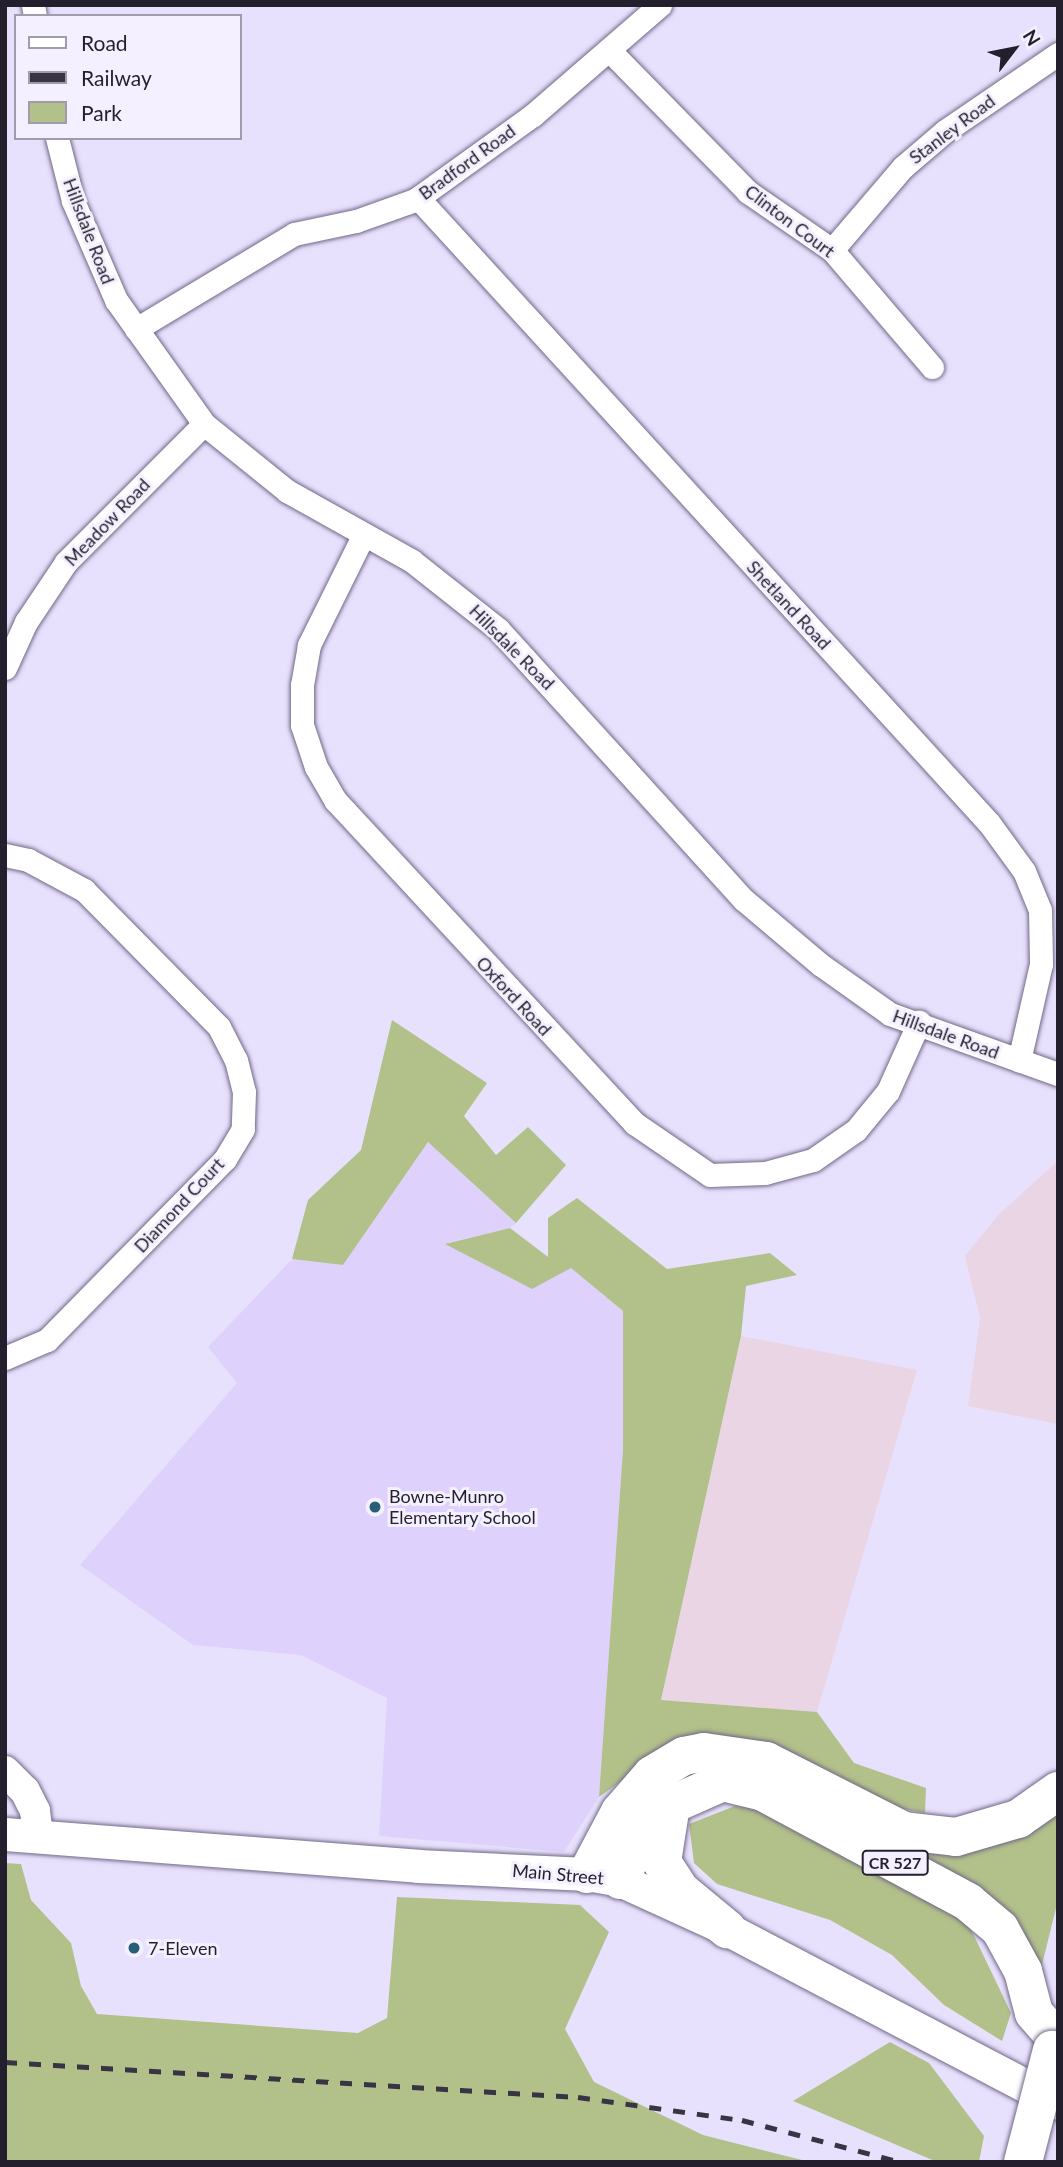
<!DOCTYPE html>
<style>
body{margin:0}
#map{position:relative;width:1063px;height:2167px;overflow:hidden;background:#e8e1fd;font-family:Lato,sans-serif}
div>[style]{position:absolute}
.commercial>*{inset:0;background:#e9d5e4}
.built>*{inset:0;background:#ded2fc}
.green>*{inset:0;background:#b2c08a}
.roads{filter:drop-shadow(0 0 2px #716887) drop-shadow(0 0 2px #716887)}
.minor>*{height:23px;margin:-11.5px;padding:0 11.5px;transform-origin:11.5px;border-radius:11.5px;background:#fff}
.tertiary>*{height:30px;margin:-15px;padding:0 15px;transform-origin:15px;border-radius:15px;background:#fff}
.secondary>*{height:33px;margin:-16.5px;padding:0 16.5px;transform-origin:16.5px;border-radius:16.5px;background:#fff}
.trunk>*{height:38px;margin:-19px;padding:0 19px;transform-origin:19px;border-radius:19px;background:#fff}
.rail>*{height:5px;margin-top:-2.5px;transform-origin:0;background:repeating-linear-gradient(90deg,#383443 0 12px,transparent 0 24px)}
.bridges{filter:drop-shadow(0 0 2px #716887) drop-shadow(0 0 2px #716887)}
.trunk-bridge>*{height:38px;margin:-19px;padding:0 19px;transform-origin:19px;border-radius:19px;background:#fff}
.dots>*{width:19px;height:19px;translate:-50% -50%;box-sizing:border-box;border:4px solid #f4f0ff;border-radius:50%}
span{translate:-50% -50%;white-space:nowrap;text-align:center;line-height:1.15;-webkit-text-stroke:6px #f4f0ff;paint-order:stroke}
.shield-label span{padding:2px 5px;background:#f4f0ff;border:2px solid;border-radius:5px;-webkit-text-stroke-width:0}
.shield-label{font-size:16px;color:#231f2c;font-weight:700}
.street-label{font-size:18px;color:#231f2c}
.poi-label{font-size:18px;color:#231f2c}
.left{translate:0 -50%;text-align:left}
.frame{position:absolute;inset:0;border:7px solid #231f2c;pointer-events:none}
.legend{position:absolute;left:14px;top:14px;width:228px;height:126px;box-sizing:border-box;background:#f4f0ff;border:2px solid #a09cab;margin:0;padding:9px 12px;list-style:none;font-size:21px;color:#231f2c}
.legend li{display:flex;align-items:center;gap:14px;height:35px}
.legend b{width:35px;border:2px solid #a09cab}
.north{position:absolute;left:979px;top:14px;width:70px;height:70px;-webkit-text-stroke:5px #f4f0ff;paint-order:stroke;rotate:58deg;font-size:19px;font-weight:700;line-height:28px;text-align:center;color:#231f2c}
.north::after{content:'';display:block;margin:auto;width:24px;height:32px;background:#231f2c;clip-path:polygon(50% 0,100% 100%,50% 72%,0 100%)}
</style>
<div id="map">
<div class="commercial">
<div style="clip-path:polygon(1058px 1161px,1058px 1424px,968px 1406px,980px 1318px,965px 1256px,999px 1214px)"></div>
<div style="clip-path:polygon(741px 1336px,917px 1370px,817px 1712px,661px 1700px)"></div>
</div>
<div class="built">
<div style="clip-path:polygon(428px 1142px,516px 1223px,510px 1228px,447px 1243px,571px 1268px,623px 1311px,623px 1449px,599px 1797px,564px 1852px,379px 1836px,387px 1698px,301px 1655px,193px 1645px,80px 1565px,237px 1383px,208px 1347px,292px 1259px,343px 1265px)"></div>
</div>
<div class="green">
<div style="clip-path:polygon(392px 1020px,487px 1083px,464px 1116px,496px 1155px,528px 1127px,566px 1165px,516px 1223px,428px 1142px,343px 1265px,292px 1259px,308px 1200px,361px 1150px)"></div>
<div style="clip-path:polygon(577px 1198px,667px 1269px,770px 1253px,797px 1275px,746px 1286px,741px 1336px,661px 1700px,817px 1712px,854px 1763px,926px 1788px,925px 1813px,881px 1805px,758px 1751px,638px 1769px,599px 1797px,623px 1449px,623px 1311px,571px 1268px,532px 1289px,445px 1244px,510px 1228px,548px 1257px,548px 1218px)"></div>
<div style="clip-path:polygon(1058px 1803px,1058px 1900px,1039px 1977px,896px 1847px)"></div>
<div style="clip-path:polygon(735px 1806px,766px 1810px,967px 1921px,1011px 2013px,1002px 2041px,944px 2005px,892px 1955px,830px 1920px,717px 1884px,694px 1863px,689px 1824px)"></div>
<div style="clip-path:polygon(5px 1863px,21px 1864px,31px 1900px,71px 1943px,81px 1986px,97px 2014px,358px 2033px,387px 2018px,397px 1897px,580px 1905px,609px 1932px,565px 2029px,594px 2082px,703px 2135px,810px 2162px,5px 2162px)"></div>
<div style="clip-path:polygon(890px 2042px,929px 2063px,984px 2136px,979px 2162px,937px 2162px,793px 2101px)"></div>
</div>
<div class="roads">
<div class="minor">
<div style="left:33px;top:5px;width:11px;rotate:80deg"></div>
<div style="left:611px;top:52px;width:196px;rotate:45.6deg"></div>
<div style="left:748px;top:192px;width:102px;rotate:34.6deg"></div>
<div style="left:832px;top:250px;width:154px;rotate:49.5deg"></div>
<div style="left:57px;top:138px;width:65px;rotate:75.7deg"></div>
<div style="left:73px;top:201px;width:108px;rotate:66.5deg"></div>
<div style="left:116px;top:300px;width:152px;rotate:54.6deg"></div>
<div style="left:204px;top:424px;width:107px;rotate:38.9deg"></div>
<div style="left:287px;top:491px;width:143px;rotate:29.2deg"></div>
<div style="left:412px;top:561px;width:110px;rotate:38.3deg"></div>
<div style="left:498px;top:629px;width:366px;rotate:47.8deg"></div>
<div style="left:744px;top:900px;width:101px;rotate:40.2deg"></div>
<div style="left:821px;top:965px;width:85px;rotate:35.4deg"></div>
<div style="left:890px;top:1014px;width:178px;rotate:19.7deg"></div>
<div style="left:418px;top:198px;width:847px;rotate:47.59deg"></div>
<div style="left:989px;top:823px;width:59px;rotate:53.9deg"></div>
<div style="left:1024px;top:871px;width:42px;rotate:67.7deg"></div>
<div style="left:1040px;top:910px;width:54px;rotate:88.9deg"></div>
<div style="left:1041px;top:964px;width:99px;rotate:102.8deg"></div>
<div style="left:832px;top:250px;width:109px;rotate:-49.5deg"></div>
<div style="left:903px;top:167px;width:55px;rotate:-40.6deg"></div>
<div style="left:945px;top:131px;width:137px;rotate:-34.3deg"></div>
<div style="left:136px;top:329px;width:184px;rotate:-31deg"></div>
<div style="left:294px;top:234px;width:63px;rotate:-11.8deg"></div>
<div style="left:356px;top:221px;width:63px;rotate:-19.6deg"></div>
<div style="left:415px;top:200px;width:145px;rotate:-35.8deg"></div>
<div style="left:533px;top:115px;width:168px;rotate:-40.9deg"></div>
<div style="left:363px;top:536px;width:122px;rotate:116.4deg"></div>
<div style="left:309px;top:645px;width:41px;rotate:99.9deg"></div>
<div style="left:302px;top:685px;width:40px;rotate:90deg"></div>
<div style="left:302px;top:725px;width:44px;rotate:71.6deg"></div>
<div style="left:316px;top:767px;width:39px;rotate:60deg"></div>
<div style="left:336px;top:801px;width:439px;rotate:47.2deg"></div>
<div style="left:634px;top:1123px;width:92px;rotate:34.4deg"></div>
<div style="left:710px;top:1175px;width:55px;rotate:-2.1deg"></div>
<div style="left:765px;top:1173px;width:50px;rotate:-15.2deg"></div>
<div style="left:813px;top:1160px;width:52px;rotate:-34.9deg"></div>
<div style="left:856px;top:1130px;width:50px;rotate:-50.6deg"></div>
<div style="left:888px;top:1091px;width:76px;rotate:-65.8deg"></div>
<div style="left:5px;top:668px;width:51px;rotate:-65.5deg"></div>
<div style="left:26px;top:622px;width:72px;rotate:-56.3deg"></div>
<div style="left:66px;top:562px;width:195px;rotate:-45deg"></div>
<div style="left:5px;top:855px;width:24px;rotate:12deg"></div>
<div style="left:28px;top:860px;width:64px;rotate:28.2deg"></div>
<div style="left:84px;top:890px;width:192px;rotate:45.4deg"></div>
<div style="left:219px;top:1027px;width:37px;rotate:63deg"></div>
<div style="left:236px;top:1060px;width:33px;rotate:76deg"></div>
<div style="left:244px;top:1092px;width:37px;rotate:92deg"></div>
<div style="left:243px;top:1129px;width:35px;rotate:121deg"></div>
<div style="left:225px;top:1159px;width:254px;rotate:134.5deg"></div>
<div style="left:47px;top:1340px;width:46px;rotate:156.8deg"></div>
</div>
<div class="tertiary">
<div style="left:5px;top:1771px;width:28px;rotate:45deg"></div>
<div style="left:25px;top:1791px;width:22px;rotate:63deg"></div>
<div style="left:35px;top:1811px;width:25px;rotate:83deg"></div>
</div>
<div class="secondary">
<div style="left:5px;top:1834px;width:414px;rotate:4.4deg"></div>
<div style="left:418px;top:1866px;width:169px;rotate:2.7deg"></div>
<div style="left:587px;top:1874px;width:34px;rotate:10deg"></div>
<div style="left:620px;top:1880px;width:118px;rotate:24.6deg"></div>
<div style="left:727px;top:1929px;width:374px;rotate:27.7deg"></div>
</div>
<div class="trunk">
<div style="left:671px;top:1805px;width:58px;rotate:99deg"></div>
<div style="left:662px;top:1862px;width:35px;rotate:57deg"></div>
<div style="left:681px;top:1891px;width:60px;rotate:39.6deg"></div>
<div style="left:587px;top:1874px;width:70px;rotate:-62deg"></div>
<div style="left:620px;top:1812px;width:49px;rotate:-49.1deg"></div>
<div style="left:652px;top:1775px;width:37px;rotate:-31deg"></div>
<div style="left:684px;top:1756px;width:20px;rotate:-11deg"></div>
<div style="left:704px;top:1752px;width:63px;rotate:8.3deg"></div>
<div style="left:766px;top:1761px;width:155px;rotate:26.9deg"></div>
<div style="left:904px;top:1831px;width:52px;rotate:6.6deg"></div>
<div style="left:956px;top:1837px;width:65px;rotate:-16.2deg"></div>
<div style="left:1018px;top:1819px;width:49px;rotate:-35deg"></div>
<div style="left:620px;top:1880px;width:47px;rotate:-65.1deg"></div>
<div style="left:640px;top:1837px;width:45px;rotate:-45.9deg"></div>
<div style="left:671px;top:1805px;width:57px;rotate:-23.9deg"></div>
<div style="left:723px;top:1782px;width:41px;rotate:14deg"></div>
<div style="left:763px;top:1792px;width:233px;rotate:28.2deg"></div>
<div style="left:968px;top:1902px;width:42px;rotate:40.2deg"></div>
<div style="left:1000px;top:1929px;width:48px;rotate:61.3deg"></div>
<div style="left:1023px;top:1971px;width:43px;rotate:75.3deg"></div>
<div style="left:1034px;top:2013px;width:32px;rotate:49deg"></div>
</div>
</div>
<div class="rail">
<div style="left:5px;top:2062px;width:574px;rotate:3.5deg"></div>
<div style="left:578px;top:2097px;width:166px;rotate:8deg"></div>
<div style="left:742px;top:2120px;width:164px;rotate:14.8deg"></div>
</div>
<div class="bridges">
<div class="trunk-bridge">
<div style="left:1023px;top:2162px;width:116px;rotate:-75.5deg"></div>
</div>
</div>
<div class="dots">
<div style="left:375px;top:1507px;background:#275f79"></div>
<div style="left:134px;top:1948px;background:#275f79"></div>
</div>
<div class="shield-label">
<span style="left:895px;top:1863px">CR 527</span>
</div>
<div class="street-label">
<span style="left:952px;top:129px;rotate:-37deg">Stanley Road</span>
<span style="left:467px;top:162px;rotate:-36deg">Bradford Road</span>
<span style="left:790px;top:221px;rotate:37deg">Clinton Court</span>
<span style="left:89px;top:231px;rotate:69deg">Hillsdale Road</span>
<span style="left:107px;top:522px;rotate:-46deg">Meadow Road</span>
<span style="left:789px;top:605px;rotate:47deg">Shetland Road</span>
<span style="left:512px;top:647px;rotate:45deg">Hillsdale Road</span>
<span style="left:514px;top:996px;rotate:47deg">Oxford Road</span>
<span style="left:946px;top:1034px;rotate:20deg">Hillsdale Road</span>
<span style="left:179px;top:1205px;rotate:-47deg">Diamond Court</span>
<span style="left:558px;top:1874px;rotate:5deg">Main Street</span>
</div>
<div class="poi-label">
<span class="left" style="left:389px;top:1507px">Bowne-Munro<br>Elementary School</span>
<span class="left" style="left:148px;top:1948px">7-Eleven</span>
</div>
<div class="frame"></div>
<ul class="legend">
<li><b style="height:9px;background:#fff"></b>Road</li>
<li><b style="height:9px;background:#383443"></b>Railway</li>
<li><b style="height:19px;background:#b2c08a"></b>Park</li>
</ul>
<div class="north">N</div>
</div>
